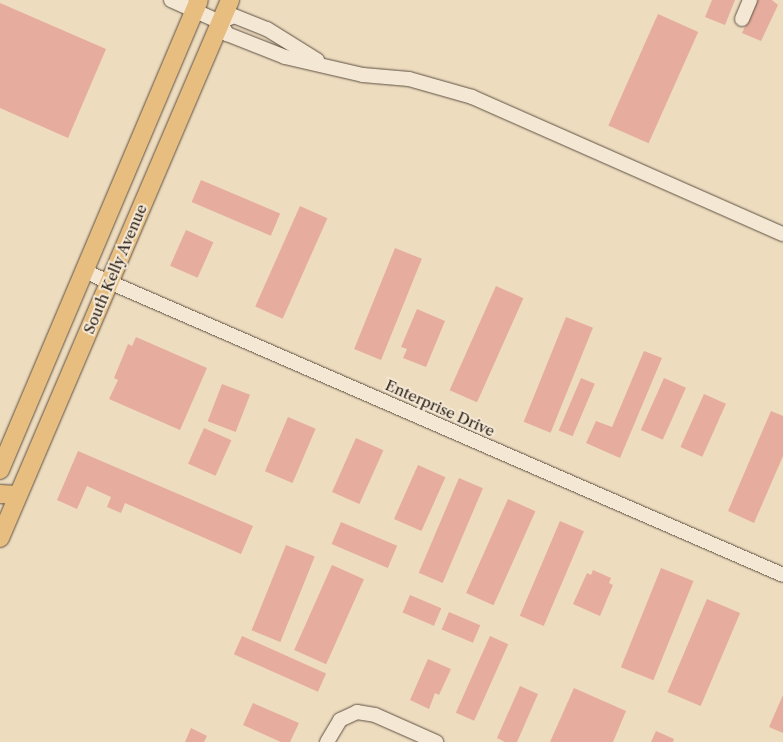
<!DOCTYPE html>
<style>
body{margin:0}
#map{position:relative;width:783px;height:742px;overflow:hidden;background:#eedcbf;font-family:"Libre Caslon Text",serif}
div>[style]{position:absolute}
.building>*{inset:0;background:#e6ac9d;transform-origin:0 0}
.roads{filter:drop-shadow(0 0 1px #5d5143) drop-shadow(0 0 1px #5d5143)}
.minor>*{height:14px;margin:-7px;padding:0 7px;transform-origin:7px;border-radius:7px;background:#f4e8d5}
.major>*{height:18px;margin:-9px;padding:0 9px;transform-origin:9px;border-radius:9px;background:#e7be80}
span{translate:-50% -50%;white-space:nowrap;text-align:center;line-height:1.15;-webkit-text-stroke:4px #f4e8d5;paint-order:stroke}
.street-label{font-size:15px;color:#2d231a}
</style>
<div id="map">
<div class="building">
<div style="clip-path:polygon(712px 0,735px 0,725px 25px,705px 17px)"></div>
<div style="clip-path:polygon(757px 0,772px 0,778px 5px,761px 41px,742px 33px)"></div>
<div style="clip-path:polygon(0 3px,106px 49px,68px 138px,0 108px)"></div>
<div style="left:658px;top:14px;width:44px;height:122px;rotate:24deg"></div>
<div style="left:201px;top:180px;width:86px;height:24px;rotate:23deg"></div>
<div style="left:300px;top:206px;width:30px;height:110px;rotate:24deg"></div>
<div style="left:186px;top:230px;width:30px;height:39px;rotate:24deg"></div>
<div style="left:395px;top:248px;width:29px;height:109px;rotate:22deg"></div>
<div style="left:496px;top:286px;width:30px;height:114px;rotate:24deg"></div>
<div style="clip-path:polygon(417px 309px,445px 321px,426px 367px,403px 358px,407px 349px,401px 347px)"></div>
<div style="left:566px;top:317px;width:29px;height:113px;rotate:22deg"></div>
<div style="clip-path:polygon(136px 337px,207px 368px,180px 430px,109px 399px,118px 380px,114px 378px,128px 344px,132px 346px)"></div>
<div style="clip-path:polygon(644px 351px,662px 358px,620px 458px,586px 443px,596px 421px,612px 427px)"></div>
<div style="left:581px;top:378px;width:15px;height:57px;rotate:23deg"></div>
<div style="left:664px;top:378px;width:24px;height:57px;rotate:24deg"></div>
<div style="left:222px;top:384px;width:30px;height:40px;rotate:21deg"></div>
<div style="left:704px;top:394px;width:24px;height:58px;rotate:24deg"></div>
<div style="clip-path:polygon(771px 411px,783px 416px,783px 456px,754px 523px,728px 511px)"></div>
<div style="left:288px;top:417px;width:30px;height:59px;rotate:23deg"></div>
<div style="left:204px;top:428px;width:30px;height:39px;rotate:24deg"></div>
<div style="left:356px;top:438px;width:30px;height:59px;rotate:24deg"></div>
<div style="clip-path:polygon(78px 451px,253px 526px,241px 554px,125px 503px,121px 513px,107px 507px,111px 497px,87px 486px,77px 509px,57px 500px)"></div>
<div style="left:418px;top:465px;width:30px;height:59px;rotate:24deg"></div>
<div style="left:459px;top:478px;width:26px;height:103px;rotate:23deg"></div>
<div style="left:508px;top:499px;width:30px;height:103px;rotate:24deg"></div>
<div style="left:560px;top:521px;width:26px;height:103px;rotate:23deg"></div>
<div style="left:341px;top:522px;width:61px;height:24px;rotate:23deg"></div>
<div style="left:286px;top:545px;width:31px;height:92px;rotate:22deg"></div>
<div style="left:332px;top:565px;width:35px;height:93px;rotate:24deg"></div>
<div style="left:661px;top:568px;width:35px;height:107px;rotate:22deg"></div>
<div style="clip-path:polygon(593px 570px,611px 578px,609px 583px,613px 585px,600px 616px,573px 604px,587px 573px,591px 575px)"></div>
<div style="left:410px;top:595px;width:34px;height:19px;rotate:23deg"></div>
<div style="left:707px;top:599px;width:36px;height:101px;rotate:23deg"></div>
<div style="left:449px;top:612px;width:34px;height:19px;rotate:23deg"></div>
<div style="left:242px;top:636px;width:92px;height:20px;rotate:24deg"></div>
<div style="left:490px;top:636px;width:20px;height:84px;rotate:24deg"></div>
<div style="clip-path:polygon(428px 659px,451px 669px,439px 695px,435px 693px,429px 709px,410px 700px)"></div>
<div style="clip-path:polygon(520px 686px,538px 694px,517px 742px,505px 742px,497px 738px)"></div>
<div style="clip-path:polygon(574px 688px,626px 711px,613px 742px,550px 742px)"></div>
<div style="clip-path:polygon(783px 695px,783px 733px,769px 727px)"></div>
<div style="clip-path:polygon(253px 703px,299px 723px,290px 742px,281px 742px,243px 725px)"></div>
<div style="clip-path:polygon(191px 728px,207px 736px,204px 742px,185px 742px)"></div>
<div style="clip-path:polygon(656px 731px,674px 739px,673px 742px,651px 742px)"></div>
</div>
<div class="roads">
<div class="minor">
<div style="left:171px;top:0;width:54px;rotate:24.2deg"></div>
<div style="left:742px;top:19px;width:21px;rotate:-67deg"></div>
<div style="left:220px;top:22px;width:14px;rotate:60deg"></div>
<div style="left:227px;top:34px;width:62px;rotate:21.6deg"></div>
<div style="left:285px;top:57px;width:80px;rotate:13deg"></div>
<div style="left:363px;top:75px;width:46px;rotate:5deg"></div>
<div style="left:409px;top:79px;width:66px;rotate:15.9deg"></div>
<div style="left:472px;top:97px;width:340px;rotate:23.8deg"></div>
<div style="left:220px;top:22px;width:15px;rotate:-23deg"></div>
<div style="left:234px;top:16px;width:35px;rotate:22deg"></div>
<div style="left:267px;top:29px;width:59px;rotate:31.8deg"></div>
<div style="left:84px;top:271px;width:762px;rotate:23.5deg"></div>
<div style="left:327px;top:742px;width:26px;rotate:-59deg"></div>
<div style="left:340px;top:720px;width:19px;rotate:-25deg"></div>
<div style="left:357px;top:712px;width:18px;rotate:9deg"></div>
<div style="left:375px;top:715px;width:67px;rotate:23.9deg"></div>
</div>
<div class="major">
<div style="left:0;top:470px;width:510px;rotate:-67.05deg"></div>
<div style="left:0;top:494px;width:18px;rotate:3deg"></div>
<div style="left:0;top:538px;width:585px;rotate:-66.85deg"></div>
</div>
</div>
<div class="street-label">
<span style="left:115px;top:269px;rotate:-67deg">South Kelly Avenue</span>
<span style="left:440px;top:408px;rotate:24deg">Enterprise Drive</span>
</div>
</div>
